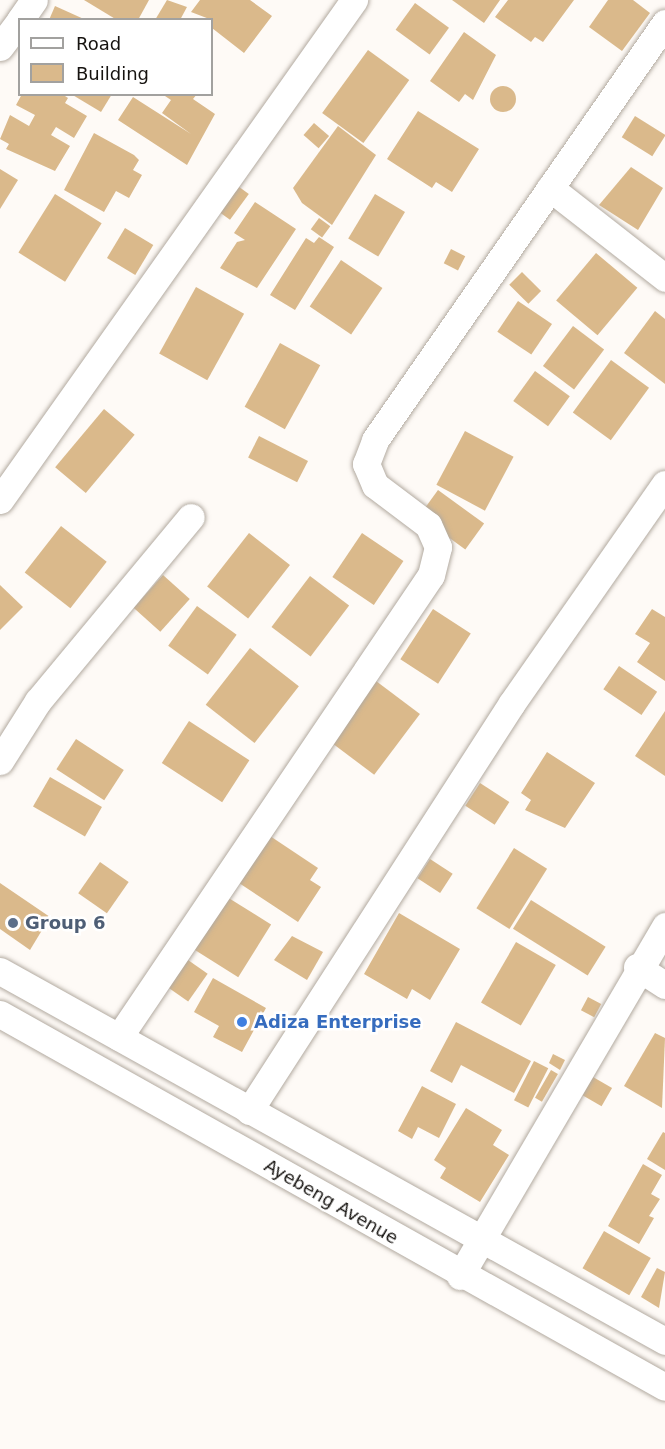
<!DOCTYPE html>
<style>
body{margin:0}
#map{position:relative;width:665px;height:1449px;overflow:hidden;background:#fefaf6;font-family:"DejaVu Sans",sans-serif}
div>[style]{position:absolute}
.building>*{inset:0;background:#dab98b;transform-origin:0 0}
.round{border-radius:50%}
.roads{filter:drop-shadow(0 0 2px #b2aaa0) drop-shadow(0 0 2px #b2aaa0)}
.minor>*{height:27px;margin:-13.5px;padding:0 13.5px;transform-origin:13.5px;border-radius:13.5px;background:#fff}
.dots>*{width:16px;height:16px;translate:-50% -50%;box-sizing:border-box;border:3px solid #fff;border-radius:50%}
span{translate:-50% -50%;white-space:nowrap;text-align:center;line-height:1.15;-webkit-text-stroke:5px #fff;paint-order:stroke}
.service-label{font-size:18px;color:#4e5e75;font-weight:700}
.left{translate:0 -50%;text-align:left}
.shop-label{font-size:18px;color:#366cbe;font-weight:700}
.street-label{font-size:18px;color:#161310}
.legend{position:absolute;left:18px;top:18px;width:195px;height:78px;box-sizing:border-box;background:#fff;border:2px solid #a2a19f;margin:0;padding:8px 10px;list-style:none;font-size:18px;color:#161310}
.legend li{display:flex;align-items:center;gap:12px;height:30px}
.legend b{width:30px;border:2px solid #a2a19f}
</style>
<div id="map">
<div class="building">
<div style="clip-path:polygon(84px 0,149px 0,138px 20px,117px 20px)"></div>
<div style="clip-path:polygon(167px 0,187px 7px,180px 20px,155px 20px)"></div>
<div style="clip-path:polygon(200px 0,250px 0,272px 16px,244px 53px,212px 28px,212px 20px,191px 12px)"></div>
<div style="clip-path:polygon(452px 0,500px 0,484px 23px)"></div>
<div style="clip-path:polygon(508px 0,574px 0,543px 42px,535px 37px,531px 42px,495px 17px)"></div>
<div style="clip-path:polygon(608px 0,633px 0,650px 13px,622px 51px,589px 27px)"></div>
<div style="left:415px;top:3px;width:42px;height:33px;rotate:36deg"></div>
<div style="clip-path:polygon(55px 6px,86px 20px,49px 20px)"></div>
<div style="clip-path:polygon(464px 32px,496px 55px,473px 100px,465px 94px,459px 102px,430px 81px)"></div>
<div style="left:368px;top:50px;width:51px;height:78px;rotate:36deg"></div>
<div class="round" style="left:490px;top:86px;width:26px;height:26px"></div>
<div style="clip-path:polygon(22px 94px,62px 94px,68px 98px,65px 103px,87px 116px,74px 138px,56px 127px,51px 135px,70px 146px,55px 171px,6px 149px,9px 144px,0 139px,10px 115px,29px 126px,35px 115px,16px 105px)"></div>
<div style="clip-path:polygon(71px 94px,112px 94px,101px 112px)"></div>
<div style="clip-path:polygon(162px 94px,197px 94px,193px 99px,215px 114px,187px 165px,118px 120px,133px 97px,191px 134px,162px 113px,171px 100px)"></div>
<div style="clip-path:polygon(418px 111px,479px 149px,452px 192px,436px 182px,432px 188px,387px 159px)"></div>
<div style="left:635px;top:116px;width:36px;height:25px;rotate:32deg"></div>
<div style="left:314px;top:123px;width:20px;height:16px;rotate:41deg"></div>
<div style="clip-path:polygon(338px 126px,376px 155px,332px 225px,302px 203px,293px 188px)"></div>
<div style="clip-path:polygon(94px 133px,134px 155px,139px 160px,133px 170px,142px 175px,129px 198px,116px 191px,104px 212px,64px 190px)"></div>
<div style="clip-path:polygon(631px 167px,663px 188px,638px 230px,599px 205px)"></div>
<div style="clip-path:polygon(0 169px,18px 180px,0 209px)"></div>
<div style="left:231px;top:181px;width:22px;height:32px;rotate:36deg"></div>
<div style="left:55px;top:194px;width:55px;height:69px;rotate:32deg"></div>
<div style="left:375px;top:194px;width:35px;height:52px;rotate:31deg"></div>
<div style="clip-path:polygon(255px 202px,296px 229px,257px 288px,220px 268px,237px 242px,245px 240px,234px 233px)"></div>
<div style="left:319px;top:218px;width:14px;height:14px;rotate:36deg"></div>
<div style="left:125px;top:228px;width:33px;height:35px;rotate:31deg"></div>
<div style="clip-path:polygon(319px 237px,334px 247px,295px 310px,270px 295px,306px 238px,314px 243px)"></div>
<div style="left:451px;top:249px;width:16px;height:16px;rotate:27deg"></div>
<div style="left:596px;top:253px;width:54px;height:62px;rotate:40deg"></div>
<div style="left:341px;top:260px;width:50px;height:56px;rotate:34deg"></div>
<div style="left:522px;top:272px;width:27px;height:18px;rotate:45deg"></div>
<div style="left:196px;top:287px;width:55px;height:76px;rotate:29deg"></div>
<div style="left:518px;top:301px;width:41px;height:37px;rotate:34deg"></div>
<div style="clip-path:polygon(655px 311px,665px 319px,665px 384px,624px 353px)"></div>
<div style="left:573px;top:326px;width:39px;height:50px;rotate:37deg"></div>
<div style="left:280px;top:343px;width:46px;height:73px;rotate:29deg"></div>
<div style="left:611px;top:360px;width:47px;height:65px;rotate:36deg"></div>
<div style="left:535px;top:371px;width:43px;height:37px;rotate:36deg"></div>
<div style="left:104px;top:409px;width:40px;height:76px;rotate:40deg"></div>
<div style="left:465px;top:431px;width:55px;height:61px;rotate:28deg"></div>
<div style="left:259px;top:436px;width:55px;height:24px;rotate:27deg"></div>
<div style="left:438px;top:490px;width:57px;height:32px;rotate:36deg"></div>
<div style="left:61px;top:526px;width:58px;height:59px;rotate:38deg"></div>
<div style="left:249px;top:533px;width:52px;height:68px;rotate:38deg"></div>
<div style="left:362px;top:533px;width:50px;height:53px;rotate:34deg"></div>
<div style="left:163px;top:575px;width:36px;height:44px;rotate:42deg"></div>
<div style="left:310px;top:576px;width:49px;height:64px;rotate:37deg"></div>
<div style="clip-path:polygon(0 585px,23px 607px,0 630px)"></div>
<div style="left:197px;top:606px;width:49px;height:49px;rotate:36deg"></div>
<div style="left:433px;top:609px;width:45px;height:60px;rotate:33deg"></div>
<div style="clip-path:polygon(652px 609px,665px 617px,665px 681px,637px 662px,650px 643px,635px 634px)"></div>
<div style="left:250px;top:648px;width:62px;height:72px;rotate:38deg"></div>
<div style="left:619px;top:666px;width:46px;height:28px;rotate:34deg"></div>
<div style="left:376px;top:681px;width:55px;height:76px;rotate:37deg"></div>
<div style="clip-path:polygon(665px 711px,665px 776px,635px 756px)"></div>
<div style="left:189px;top:721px;width:72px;height:50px;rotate:33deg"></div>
<div style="left:76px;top:739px;width:57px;height:36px;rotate:33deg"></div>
<div style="clip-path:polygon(547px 752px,595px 783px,565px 828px,525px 810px,531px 800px,521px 793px)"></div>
<div style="left:50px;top:777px;width:60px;height:34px;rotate:30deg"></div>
<div style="left:480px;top:783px;width:35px;height:27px;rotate:33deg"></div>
<div style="clip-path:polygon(267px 834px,318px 868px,310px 880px,321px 887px,298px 922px,236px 881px)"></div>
<div style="left:514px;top:848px;width:39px;height:71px;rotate:32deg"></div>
<div style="left:430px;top:859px;width:27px;height:23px;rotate:33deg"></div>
<div style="left:100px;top:862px;width:35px;height:38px;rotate:35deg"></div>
<div style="clip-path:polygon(0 883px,50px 917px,30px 950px,0 929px)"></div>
<div style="left:227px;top:897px;width:52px;height:62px;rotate:32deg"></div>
<div style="left:531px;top:900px;width:88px;height:34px;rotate:32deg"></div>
<div style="clip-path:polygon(399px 913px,460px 949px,430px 1000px,412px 989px,407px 999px,364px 974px)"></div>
<div style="clip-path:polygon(292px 936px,323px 952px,307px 980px,274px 960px)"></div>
<div style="left:516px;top:942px;width:46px;height:70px;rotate:30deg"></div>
<div style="left:188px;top:960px;width:24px;height:34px;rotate:35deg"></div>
<div style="clip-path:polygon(213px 978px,266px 1008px,242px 1052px,213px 1037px,219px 1026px,194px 1012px)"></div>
<div style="left:588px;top:997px;width:15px;height:15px;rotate:28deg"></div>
<div style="clip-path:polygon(456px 1022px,531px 1061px,514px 1093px,461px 1065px,452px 1083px,430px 1071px)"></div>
<div style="clip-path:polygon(655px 1033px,665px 1038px,662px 1108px,624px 1086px)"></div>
<div style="clip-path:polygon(553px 1054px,565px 1060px,560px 1070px,549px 1063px)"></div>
<div style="left:534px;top:1061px;width:16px;height:44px;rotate:27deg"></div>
<div style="left:551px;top:1070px;width:8px;height:32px;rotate:30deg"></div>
<div style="left:593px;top:1077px;width:22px;height:21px;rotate:30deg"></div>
<div style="clip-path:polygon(422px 1086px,456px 1104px,439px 1138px,418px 1127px,412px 1139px,398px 1131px)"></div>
<div style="clip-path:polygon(466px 1108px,502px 1130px,493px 1145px,509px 1155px,480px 1202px,440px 1178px,446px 1168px,434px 1160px)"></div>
<div style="clip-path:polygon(663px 1132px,665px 1133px,665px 1170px,647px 1159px)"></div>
<div style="clip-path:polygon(643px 1164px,662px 1175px,651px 1194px,660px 1199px,649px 1216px,654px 1218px,639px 1244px,608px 1226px)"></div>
<div style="left:604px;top:1231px;width:54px;height:43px;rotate:30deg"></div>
<div style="clip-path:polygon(657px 1268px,665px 1272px,659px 1308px,641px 1297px)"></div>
</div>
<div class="roads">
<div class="minor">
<div style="left:20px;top:20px;width:24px;rotate:-55deg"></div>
<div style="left:0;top:47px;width:34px;rotate:-53deg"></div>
<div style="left:550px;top:188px;width:146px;rotate:38deg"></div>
<div style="left:0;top:500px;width:613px;rotate:-54.7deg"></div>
<div style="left:0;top:761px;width:71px;rotate:-57.7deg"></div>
<div style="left:38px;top:701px;width:239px;rotate:-50.3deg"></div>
<div style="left:637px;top:967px;width:33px;rotate:33deg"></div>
<div style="left:0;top:971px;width:761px;rotate:29.09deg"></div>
<div style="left:0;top:1014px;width:762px;rotate:29.29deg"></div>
<div style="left:119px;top:1037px;width:557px;rotate:-55.97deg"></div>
<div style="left:431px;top:575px;width:29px;rotate:-76deg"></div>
<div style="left:438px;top:547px;width:24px;rotate:-114deg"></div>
<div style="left:428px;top:525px;width:66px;rotate:-143deg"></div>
<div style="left:375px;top:485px;width:23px;rotate:-113deg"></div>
<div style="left:366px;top:464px;width:26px;rotate:-69deg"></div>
<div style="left:375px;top:440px;width:508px;rotate:-55.18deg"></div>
<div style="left:249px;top:1111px;width:485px;rotate:-57.2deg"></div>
<div style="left:512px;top:703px;width:267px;rotate:-55.1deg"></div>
<div style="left:460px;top:1276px;width:406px;rotate:-59.6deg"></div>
</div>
</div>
<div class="dots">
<div style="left:13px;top:923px;background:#5c6f8a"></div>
<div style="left:242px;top:1022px;background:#3f7fe0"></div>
</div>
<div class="service-label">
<span class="left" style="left:25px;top:923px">Group 6</span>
</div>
<div class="shop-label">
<span class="left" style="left:254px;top:1022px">Adiza Enterprise</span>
</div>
<div class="street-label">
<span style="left:331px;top:1202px;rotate:30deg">Ayebeng Avenue</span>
</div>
<ul class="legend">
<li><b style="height:8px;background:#fff"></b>Road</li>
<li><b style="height:16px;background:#dab98b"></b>Building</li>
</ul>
</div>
